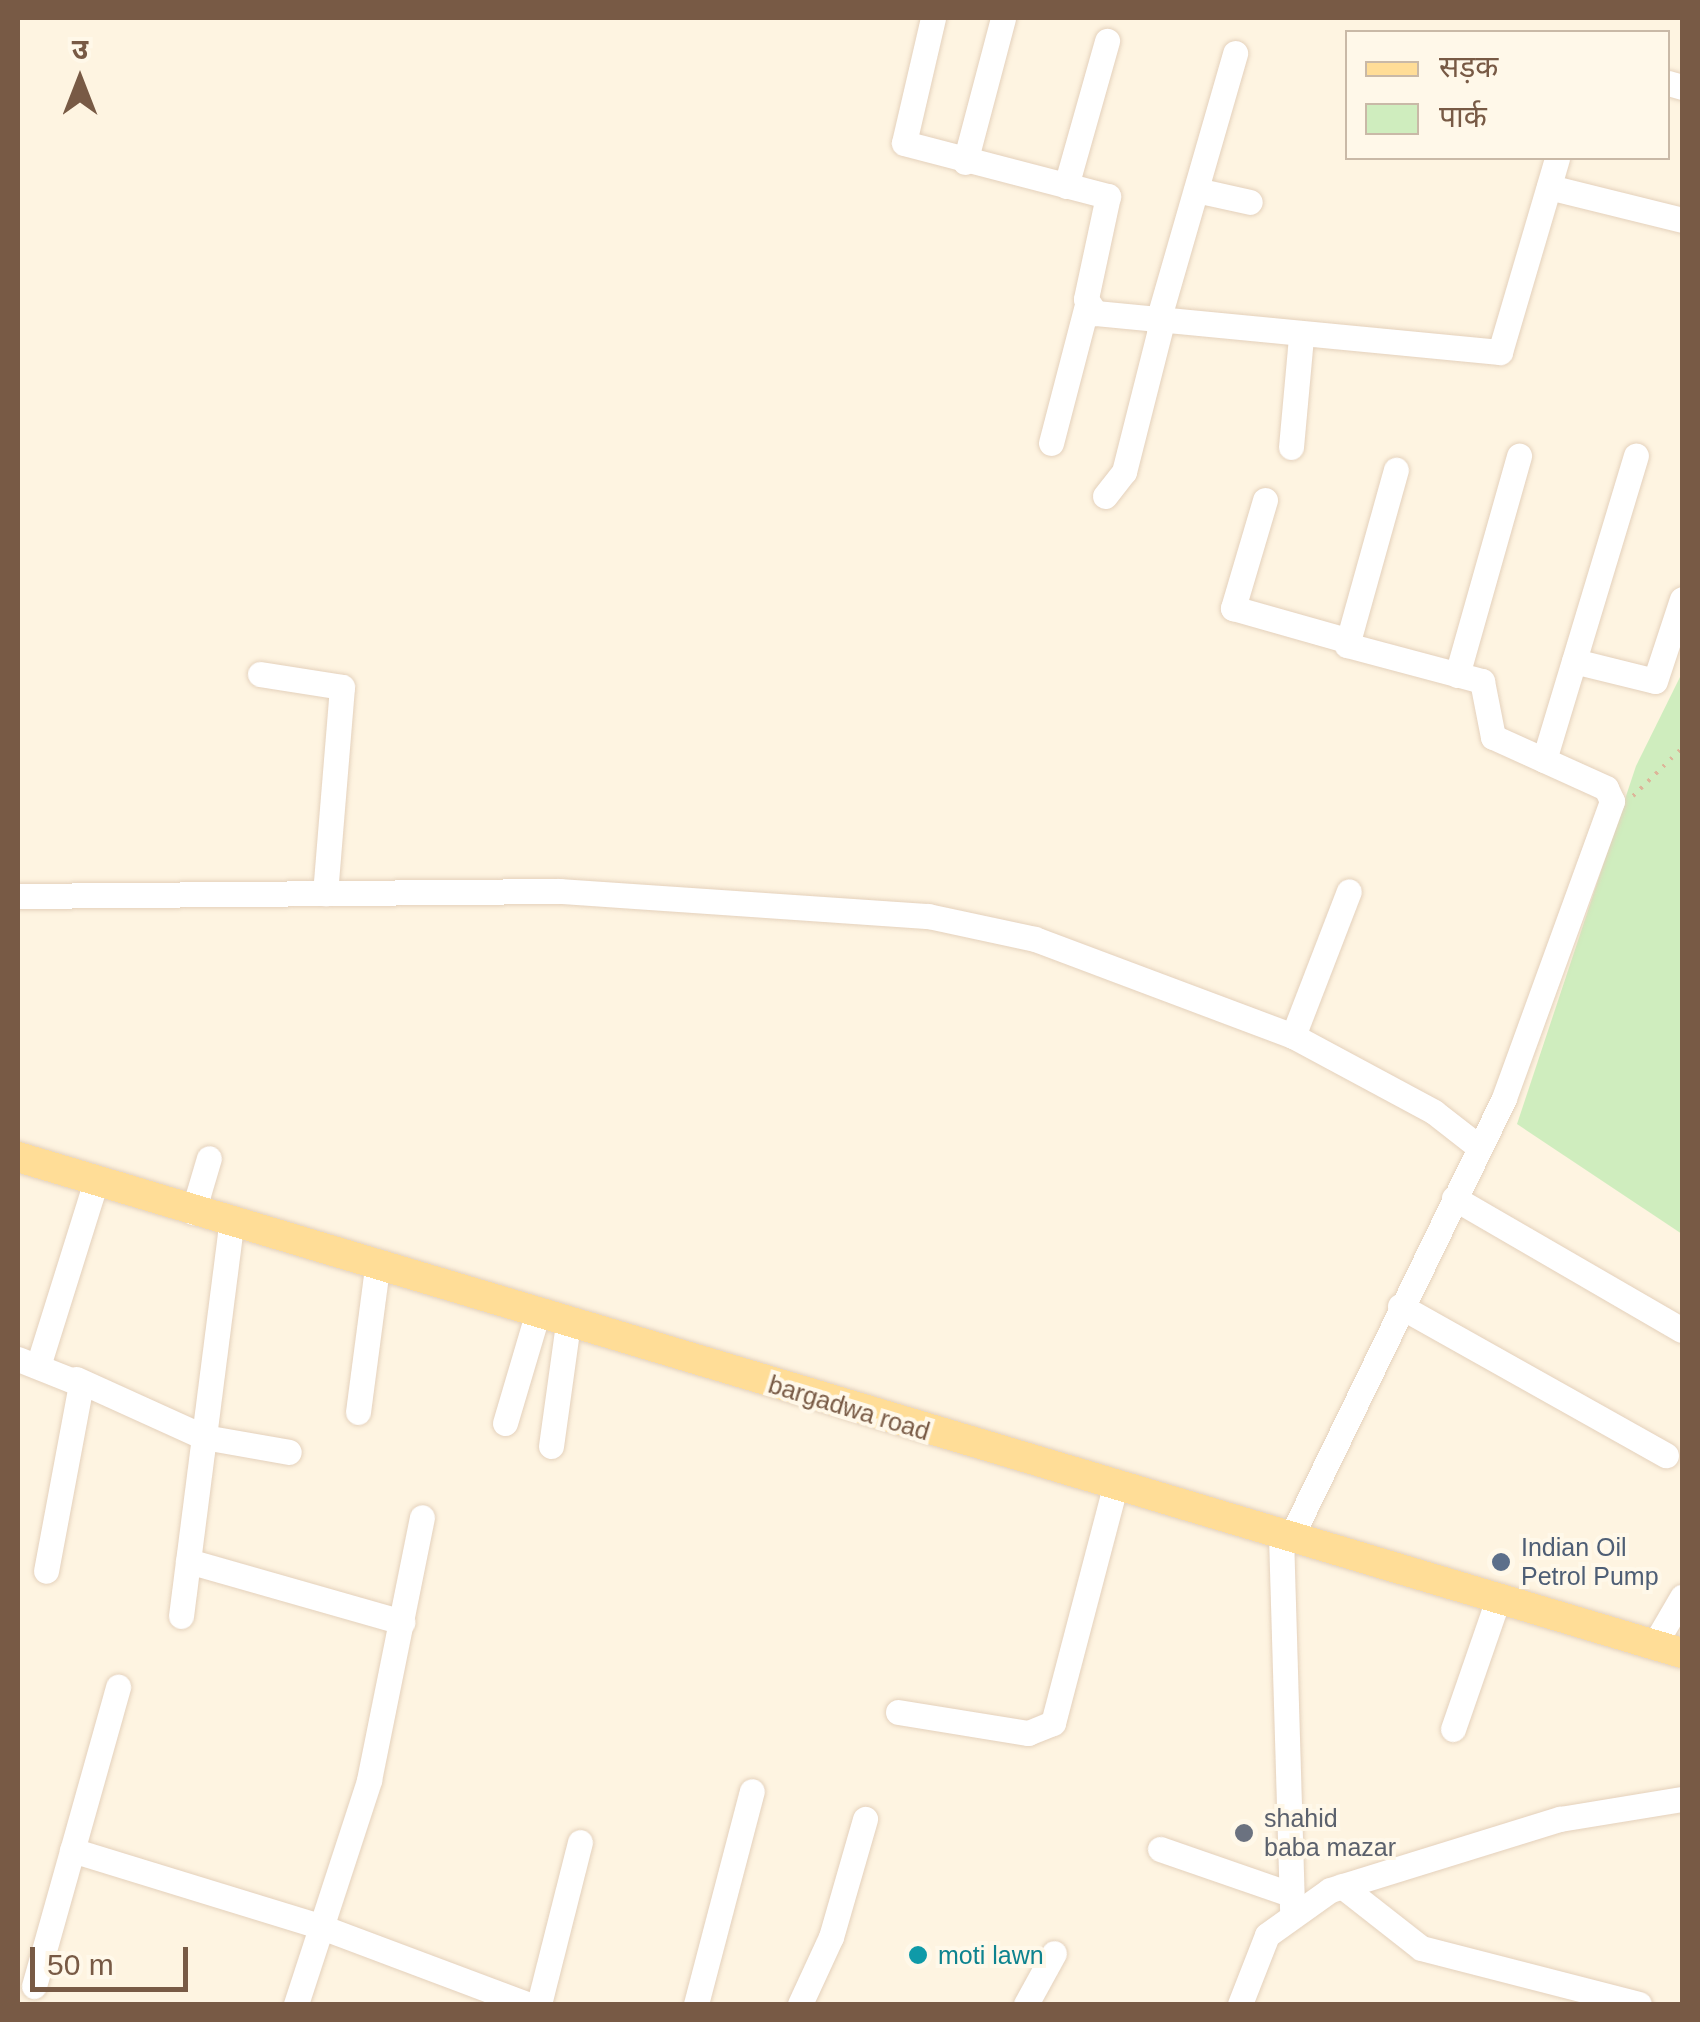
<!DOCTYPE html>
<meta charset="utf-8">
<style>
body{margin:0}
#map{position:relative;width:1700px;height:2022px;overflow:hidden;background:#fef4e1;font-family:Helvetica,"Noto Sans Devanagari",sans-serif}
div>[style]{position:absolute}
.green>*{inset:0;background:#cfedbe}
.path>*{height:4px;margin-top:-2px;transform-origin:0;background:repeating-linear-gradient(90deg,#dcb699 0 2.5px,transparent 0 10.5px)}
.roads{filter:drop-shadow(0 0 2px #e4d1bc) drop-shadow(0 0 2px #e4d1bc)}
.minor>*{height:25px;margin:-12.5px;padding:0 12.5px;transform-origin:12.5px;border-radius:12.5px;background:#fff}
.major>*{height:30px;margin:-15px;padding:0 15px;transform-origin:15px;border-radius:15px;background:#ffdd97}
.dots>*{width:28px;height:28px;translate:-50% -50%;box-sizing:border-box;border:5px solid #fff8e9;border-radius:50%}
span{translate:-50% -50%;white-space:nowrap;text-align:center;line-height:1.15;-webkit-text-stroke:8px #fff8e9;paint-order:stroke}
.street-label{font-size:25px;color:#785a45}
.service-label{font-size:25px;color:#4e5e75}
.left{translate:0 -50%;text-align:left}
.worship-label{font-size:25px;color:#5b616d}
.culture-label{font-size:25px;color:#0d838f}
.frame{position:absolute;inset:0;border:20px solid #785a45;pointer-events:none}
.legend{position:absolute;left:1345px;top:30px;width:325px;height:130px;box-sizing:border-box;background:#fff8e9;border:2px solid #c9b9a7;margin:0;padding:12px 18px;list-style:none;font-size:30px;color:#785a45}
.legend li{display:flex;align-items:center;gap:20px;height:50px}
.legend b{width:50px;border:2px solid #c9b9a7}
.north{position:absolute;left:30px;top:30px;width:100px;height:100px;-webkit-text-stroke:8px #fff8e9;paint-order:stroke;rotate:0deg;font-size:28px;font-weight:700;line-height:40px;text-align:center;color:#785a45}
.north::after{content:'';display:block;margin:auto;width:35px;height:45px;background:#785a45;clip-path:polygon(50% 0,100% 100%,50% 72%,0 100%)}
.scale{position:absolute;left:30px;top:1947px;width:158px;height:45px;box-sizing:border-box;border:5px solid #785a45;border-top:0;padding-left:12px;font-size:30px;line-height:35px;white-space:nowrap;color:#785a45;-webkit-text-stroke:8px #fff8e9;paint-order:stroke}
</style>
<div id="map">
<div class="green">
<div style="clip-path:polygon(1682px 673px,1682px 1234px,1517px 1124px,1636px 766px)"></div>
</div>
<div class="path">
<div style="left:1633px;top:796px;width:69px;rotate:-44.4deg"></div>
</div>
<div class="roads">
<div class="minor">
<div style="left:933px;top:18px;width:128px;rotate:103.1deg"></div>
<div style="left:904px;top:143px;width:211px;rotate:14.6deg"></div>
<div style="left:1108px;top:196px;width:105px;rotate:102.1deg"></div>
<div style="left:1086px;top:299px;width:17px;rotate:57deg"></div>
<div style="left:1095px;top:313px;width:407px;rotate:5.5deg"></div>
<div style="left:1500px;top:352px;width:202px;rotate:-73.6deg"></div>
<div style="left:1668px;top:83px;width:15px;rotate:16deg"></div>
<div style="left:965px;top:162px;width:149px;rotate:-75.2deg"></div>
<div style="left:1066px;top:186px;width:151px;rotate:-74.2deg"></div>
<div style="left:1549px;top:187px;width:137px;rotate:13.9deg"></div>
<div style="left:1196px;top:190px;width:55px;rotate:12.5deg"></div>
<div style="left:1157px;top:324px;width:282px;rotate:-73.9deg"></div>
<div style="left:1051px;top:443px;width:143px;rotate:-75.4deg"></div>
<div style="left:1291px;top:447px;width:110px;rotate:-84.8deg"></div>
<div style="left:1105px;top:496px;width:31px;rotate:-52deg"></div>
<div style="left:1124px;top:472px;width:151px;rotate:-75.8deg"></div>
<div style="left:1265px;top:500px;width:113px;rotate:106.5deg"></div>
<div style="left:1233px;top:608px;width:117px;rotate:15.8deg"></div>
<div style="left:1574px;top:661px;width:83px;rotate:13.9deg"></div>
<div style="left:1655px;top:681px;width:86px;rotate:-71.8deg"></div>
<div style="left:260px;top:674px;width:83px;rotate:9deg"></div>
<div style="left:342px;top:687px;width:207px;rotate:94.7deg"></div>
<div style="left:1457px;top:675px;width:228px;rotate:-74.2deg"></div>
<div style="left:1544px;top:760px;width:318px;rotate:-73.2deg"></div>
<div style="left:18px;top:896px;width:542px;rotate:-0.53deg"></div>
<div style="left:560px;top:891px;width:369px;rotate:3.9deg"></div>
<div style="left:928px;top:916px;width:109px;rotate:12.1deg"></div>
<div style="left:1035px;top:939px;width:276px;rotate:20.6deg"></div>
<div style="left:1293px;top:1036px;width:160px;rotate:28.3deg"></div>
<div style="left:1434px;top:1112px;width:58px;rotate:38deg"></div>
<div style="left:1293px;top:1036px;width:155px;rotate:-68.9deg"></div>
<div style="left:1454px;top:1198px;width:263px;rotate:30.1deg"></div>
<div style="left:193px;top:1212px;width:56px;rotate:-73.5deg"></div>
<div style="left:1400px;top:1306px;width:305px;rotate:29.3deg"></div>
<div style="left:18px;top:1359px;width:68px;rotate:21.6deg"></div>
<div style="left:81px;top:1384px;width:190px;rotate:100.6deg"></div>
<div style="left:38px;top:1366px;width:194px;rotate:-72.6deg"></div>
<div style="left:76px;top:1379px;width:141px;rotate:24.4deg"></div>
<div style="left:204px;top:1437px;width:86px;rotate:10deg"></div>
<div style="left:358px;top:1412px;width:145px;rotate:-82.5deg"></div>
<div style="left:505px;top:1423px;width:113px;rotate:-73.5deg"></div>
<div style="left:551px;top:1446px;width:123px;rotate:-82.1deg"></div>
<div style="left:1281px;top:1536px;width:378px;rotate:88.3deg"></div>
<div style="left:1290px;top:1539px;width:490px;rotate:-64.1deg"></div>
<div style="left:1504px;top:1098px;width:316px;rotate:-70deg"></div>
<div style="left:1612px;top:801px;width:14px;rotate:-115deg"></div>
<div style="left:1606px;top:788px;width:124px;rotate:-155.7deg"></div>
<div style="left:1493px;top:737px;width:57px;rotate:-101.1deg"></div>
<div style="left:1482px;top:681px;width:140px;rotate:-165.1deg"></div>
<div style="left:1347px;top:645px;width:182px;rotate:-74.4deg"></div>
<div style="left:188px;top:1561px;width:223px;rotate:15.9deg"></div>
<div style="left:181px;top:1616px;width:396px;rotate:-82.7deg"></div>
<div style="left:1654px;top:1645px;width:56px;rotate:-59.7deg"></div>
<div style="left:898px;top:1712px;width:132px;rotate:9.2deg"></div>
<div style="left:1028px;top:1733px;width:27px;rotate:-22deg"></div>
<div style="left:1053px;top:1723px;width:244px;rotate:-75.3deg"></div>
<div style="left:1453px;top:1729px;width:138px;rotate:-70.9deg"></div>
<div style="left:1160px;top:1849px;width:138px;rotate:19.1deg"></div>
<div style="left:72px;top:1850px;width:258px;rotate:17.1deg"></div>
<div style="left:319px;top:1926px;width:222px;rotate:20.6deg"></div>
<div style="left:1342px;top:1886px;width:100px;rotate:38.1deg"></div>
<div style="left:1421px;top:1948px;width:225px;rotate:14.4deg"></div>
<div style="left:34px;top:1986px;width:311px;rotate:-74.3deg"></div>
<div style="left:296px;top:2004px;width:236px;rotate:-71.9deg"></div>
<div style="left:369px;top:1780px;width:268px;rotate:-78.6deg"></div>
<div style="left:539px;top:2004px;width:167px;rotate:-75.8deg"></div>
<div style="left:696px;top:2004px;width:220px;rotate:-75.3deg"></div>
<div style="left:800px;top:2004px;width:74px;rotate:-65.2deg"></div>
<div style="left:831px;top:1937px;width:123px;rotate:-73.9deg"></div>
<div style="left:1026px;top:2004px;width:58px;rotate:-61.2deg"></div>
<div style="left:1240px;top:2004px;width:74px;rotate:-68.6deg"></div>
<div style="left:1267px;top:1935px;width:77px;rotate:-35.5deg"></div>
<div style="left:1330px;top:1890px;width:241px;rotate:-17.2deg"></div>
<div style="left:1560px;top:1819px;width:124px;rotate:-9.3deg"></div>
</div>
<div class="major">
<div style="left:18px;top:1157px;width:1736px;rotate:16.6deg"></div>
</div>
</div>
<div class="dots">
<div style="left:1501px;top:1562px;background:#5c6f8a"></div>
<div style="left:1244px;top:1833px;background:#6b7280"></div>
<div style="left:918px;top:1955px;background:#0f9aa8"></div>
</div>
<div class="street-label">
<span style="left:849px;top:1408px;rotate:17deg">bargadwa road</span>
</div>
<div class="service-label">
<span class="left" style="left:1521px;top:1562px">Indian Oil<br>Petrol Pump</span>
</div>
<div class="worship-label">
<span class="left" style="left:1264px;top:1833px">shahid<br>baba mazar</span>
</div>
<div class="culture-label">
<span class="left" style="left:938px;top:1955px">moti lawn</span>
</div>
<div class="frame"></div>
<ul class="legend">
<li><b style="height:12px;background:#ffdd97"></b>सड़क</li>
<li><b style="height:28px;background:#cfedbe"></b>पार्क</li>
</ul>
<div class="north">उ</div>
<div class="scale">50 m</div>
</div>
